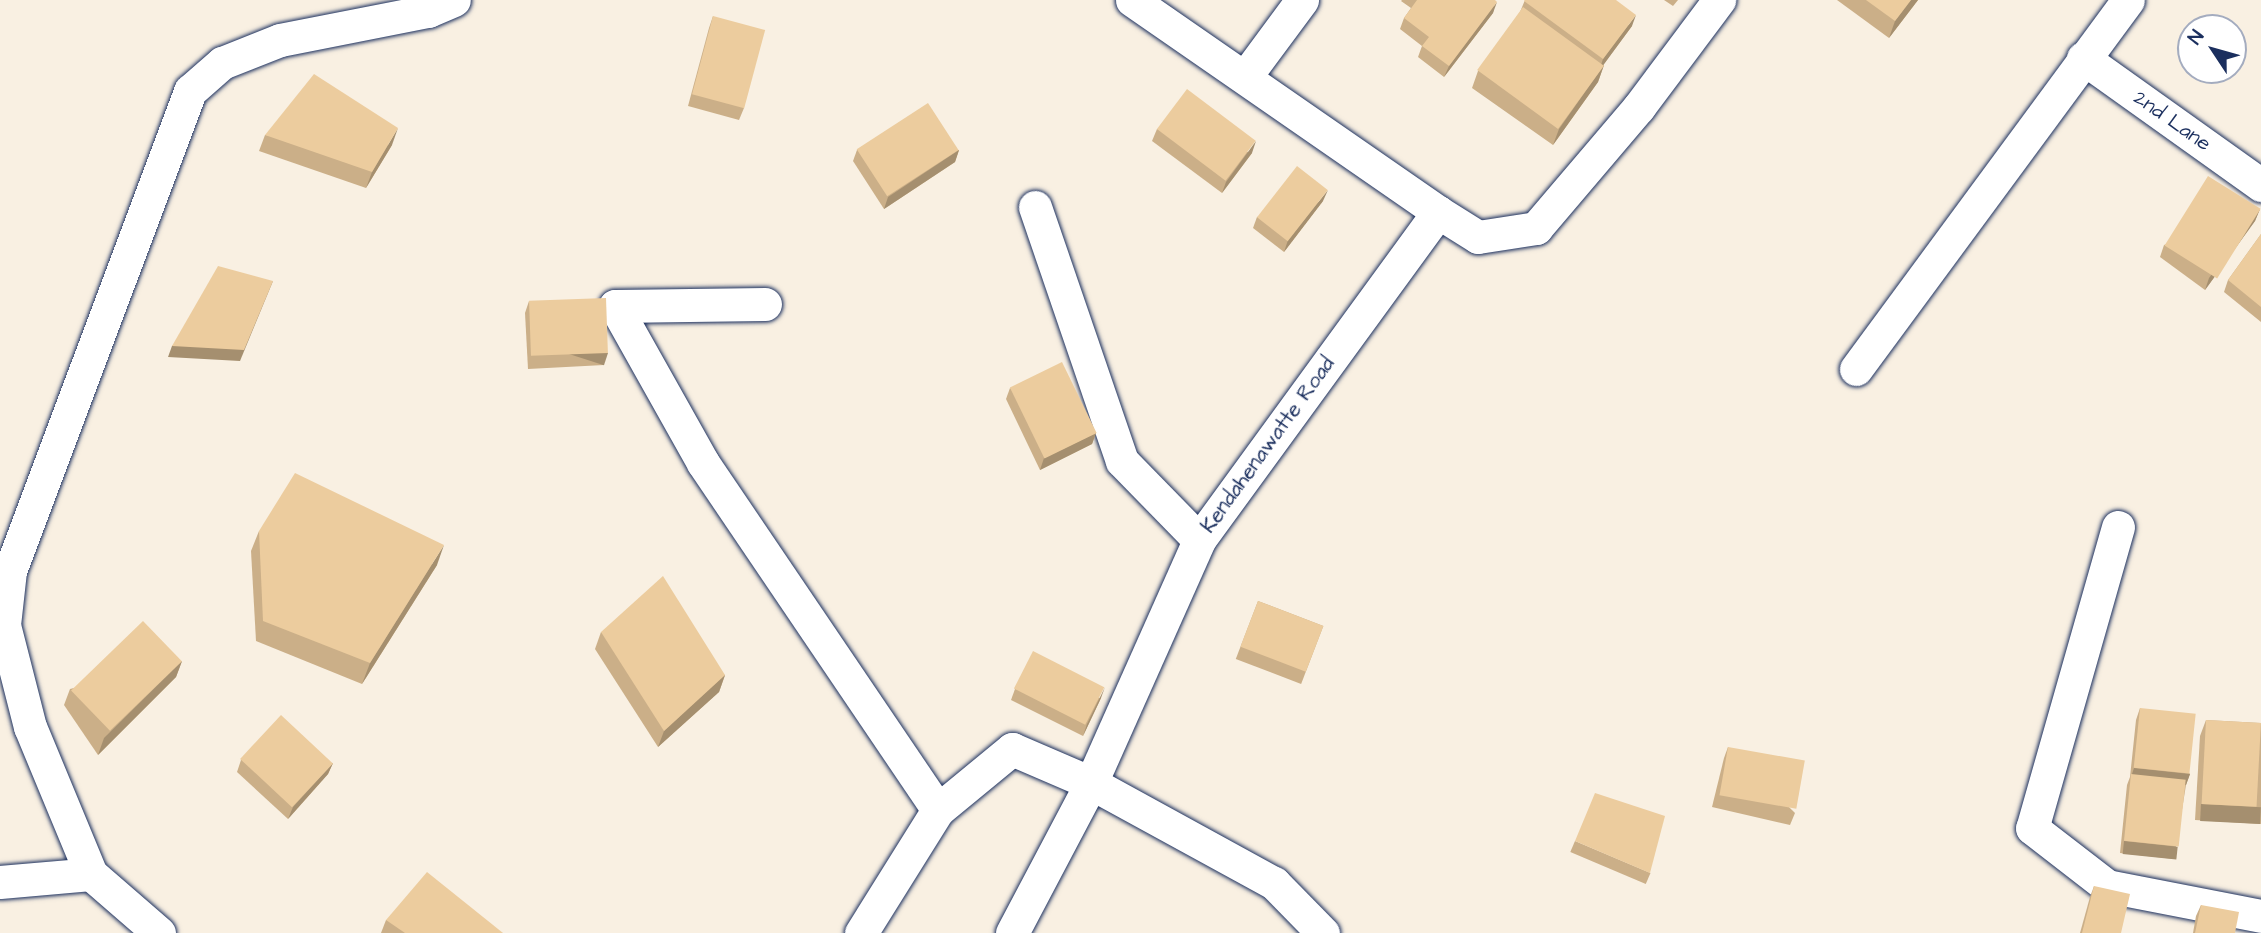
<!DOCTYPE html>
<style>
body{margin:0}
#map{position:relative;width:2261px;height:933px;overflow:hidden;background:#f9f0e2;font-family:"Architects Daughter",sans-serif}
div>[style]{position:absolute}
.roads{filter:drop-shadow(0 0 2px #1b2f5e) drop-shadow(0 0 2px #1b2f5e)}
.street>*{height:33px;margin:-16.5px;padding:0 16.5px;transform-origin:16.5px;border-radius:16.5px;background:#fff}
.wall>*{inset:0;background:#cbaf88;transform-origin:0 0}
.shaded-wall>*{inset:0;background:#a58f6f;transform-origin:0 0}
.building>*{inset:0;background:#eccc9e;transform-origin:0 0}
span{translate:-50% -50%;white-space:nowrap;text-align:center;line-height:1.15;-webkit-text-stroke:6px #fff;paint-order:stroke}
.street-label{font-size:21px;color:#1b2f5e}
.north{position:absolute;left:2177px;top:14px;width:70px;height:70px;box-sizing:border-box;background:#fff;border:2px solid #a4acbf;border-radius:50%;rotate:306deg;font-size:19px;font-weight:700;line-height:28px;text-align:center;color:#1b2f5e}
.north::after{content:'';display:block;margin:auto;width:24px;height:32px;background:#1b2f5e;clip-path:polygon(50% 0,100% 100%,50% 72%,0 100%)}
</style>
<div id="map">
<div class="roads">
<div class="street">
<div style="left:1132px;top:0;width:372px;rotate:34.7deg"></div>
<div style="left:2083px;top:58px;width:219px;rotate:35.5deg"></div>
<div style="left:1245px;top:77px;width:96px;rotate:-53.5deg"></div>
<div style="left:1035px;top:207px;width:268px;rotate:71.1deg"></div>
<div style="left:1122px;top:461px;width:110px;rotate:45.7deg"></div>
<div style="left:765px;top:304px;width:150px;rotate:179.2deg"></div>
<div style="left:615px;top:306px;width:180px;rotate:60.7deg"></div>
<div style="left:703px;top:463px;width:419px;rotate:55.9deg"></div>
<div style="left:1856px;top:369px;width:458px;rotate:-53.6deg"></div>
<div style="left:2118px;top:527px;width:313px;rotate:105.9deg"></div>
<div style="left:2032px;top:828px;width:95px;rotate:37.7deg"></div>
<div style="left:2107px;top:886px;width:157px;rotate:11deg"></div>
<div style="left:0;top:882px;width:91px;rotate:-5deg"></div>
<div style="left:159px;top:933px;width:90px;rotate:-139.1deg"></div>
<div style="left:91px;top:874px;width:159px;rotate:-112.5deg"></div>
<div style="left:30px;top:727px;width:105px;rotate:-104.3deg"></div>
<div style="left:4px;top:625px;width:54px;rotate:-83.7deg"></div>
<div style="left:10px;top:571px;width:513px;rotate:-69.44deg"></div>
<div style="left:190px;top:91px;width:43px;rotate:-41.2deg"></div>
<div style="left:222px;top:63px;width:62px;rotate:-21.6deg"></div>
<div style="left:280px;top:40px;width:151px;rotate:-11.1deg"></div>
<div style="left:428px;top:11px;width:28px;rotate:-23deg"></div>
<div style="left:861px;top:933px;width:145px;rotate:-58deg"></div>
<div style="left:938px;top:810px;width:96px;rotate:-39.5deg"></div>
<div style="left:1012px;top:749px;width:86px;rotate:23.3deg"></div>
<div style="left:1091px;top:783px;width:209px;rotate:28.7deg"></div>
<div style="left:1274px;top:883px;width:70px;rotate:45.6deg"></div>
<div style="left:1012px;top:933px;width:170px;rotate:-62.2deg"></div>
<div style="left:1091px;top:783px;width:266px;rotate:-66deg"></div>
<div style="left:1199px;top:540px;width:406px;rotate:-53.9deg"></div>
<div style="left:1438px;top:212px;width:47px;rotate:32deg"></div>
<div style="left:1478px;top:237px;width:59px;rotate:-8.8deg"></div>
<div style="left:1536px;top:228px;width:159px;rotate:-49.6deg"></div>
<div style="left:1639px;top:107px;width:134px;rotate:-53.2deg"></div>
</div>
</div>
<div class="wall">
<div style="clip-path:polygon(1402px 0,1495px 0,1493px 13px,1444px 77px,1418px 57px,1422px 46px,1400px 29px,1404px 18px,1411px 8px,1401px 1px)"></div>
<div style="clip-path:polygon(1525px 0,1632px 26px,1603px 65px,1604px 65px,1598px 82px,1553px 145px,1472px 88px,1478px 71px,1520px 12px)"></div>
<div style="clip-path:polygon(1664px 0,1678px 0,1673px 6px)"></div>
<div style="clip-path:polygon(1837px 0,1918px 0,1889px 38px)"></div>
<div style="clip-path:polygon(713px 16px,744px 108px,739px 120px,688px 106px,709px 28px)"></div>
<div style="clip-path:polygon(1157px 129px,1252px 153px,1222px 193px,1152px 141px)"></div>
<div style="clip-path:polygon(265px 135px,392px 145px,366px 188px,259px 151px)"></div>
<div style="clip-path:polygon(857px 150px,959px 150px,955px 162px,884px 209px,853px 161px)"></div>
<div style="clip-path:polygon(1323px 201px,1284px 252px,1253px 228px,1257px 217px)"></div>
<div style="clip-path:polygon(2260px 209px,2255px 221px,2205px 290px,2160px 257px,2164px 245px)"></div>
<div style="clip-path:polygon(2261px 234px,2261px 322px,2224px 292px,2228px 280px)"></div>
<div style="clip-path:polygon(529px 301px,604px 365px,528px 369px,525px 313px)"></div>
<div style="clip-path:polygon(1010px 388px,1096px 433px,1092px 444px,1040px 470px,1006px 399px)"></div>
<div style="clip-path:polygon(259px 531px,437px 565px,362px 684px,256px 641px,251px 551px)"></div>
<div style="left:1258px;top:601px;width:70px;height:62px;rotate:21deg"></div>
<div style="clip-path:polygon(601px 632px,725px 675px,719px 692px,658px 747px,595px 649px)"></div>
<div style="clip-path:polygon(182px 661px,176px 677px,98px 755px,64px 705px,70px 689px)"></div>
<div style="clip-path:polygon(1015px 689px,1101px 698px,1083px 736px,1011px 700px)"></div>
<div style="clip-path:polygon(2140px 708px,2190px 774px,2186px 785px,2174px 859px,2120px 853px,2127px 785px,2130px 777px,2136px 720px)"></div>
<div style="clip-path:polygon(2206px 720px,2261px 723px,2261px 824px,2195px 820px,2200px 736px)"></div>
<div style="clip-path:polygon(1728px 747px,1795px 813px,1790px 825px,1712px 807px,1724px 758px)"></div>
<div style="clip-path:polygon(241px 760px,333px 763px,328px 774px,288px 819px,237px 772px)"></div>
<div style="left:1575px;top:841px;width:82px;height:12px;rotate:23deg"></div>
<div style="clip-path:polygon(2094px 886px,2121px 933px,2080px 933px,2090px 897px)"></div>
<div style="clip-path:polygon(2201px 905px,2235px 933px,2193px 933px,2196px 916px)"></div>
<div style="clip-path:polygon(386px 920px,503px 933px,381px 933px)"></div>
</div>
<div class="shaded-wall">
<div style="clip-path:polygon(1911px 0,1918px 0,1889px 38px,1895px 21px)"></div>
<div style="clip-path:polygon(1497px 2px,1493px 13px,1444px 77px,1449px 66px)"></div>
<div style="clip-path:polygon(1636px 15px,1632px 26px,1599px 71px,1603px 59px)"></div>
<div style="clip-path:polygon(1604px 65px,1598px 82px,1553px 145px,1559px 129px)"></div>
<div style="clip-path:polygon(398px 128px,392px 145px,366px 188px,372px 172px)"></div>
<div style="clip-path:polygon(1256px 141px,1252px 153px,1222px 193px,1226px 182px)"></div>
<div style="clip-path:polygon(959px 150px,955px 162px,884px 209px,888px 197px)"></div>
<div style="clip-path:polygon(1328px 190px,1323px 201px,1284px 252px,1288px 240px)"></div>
<div style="clip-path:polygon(2260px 209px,2255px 221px,2205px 290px,2209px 278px)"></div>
<div style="clip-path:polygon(273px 281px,240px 361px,168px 357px,172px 346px)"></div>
<div style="left:608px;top:353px;width:13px;height:76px;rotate:108deg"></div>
<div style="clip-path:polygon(1096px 433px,1092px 444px,1040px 470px,1044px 458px)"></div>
<div style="clip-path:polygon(444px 545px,437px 565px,362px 684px,370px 663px)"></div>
<div style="clip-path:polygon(182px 661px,176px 677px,98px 755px,104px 738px)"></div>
<div style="clip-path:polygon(725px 675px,719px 692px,658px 747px,664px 731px)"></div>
<div style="clip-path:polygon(1105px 687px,1101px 698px,1083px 736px,1087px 724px)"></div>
<div style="clip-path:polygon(333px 763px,328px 774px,288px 819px,293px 807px)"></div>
<div style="clip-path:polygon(2134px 768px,2190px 774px,2186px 785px,2131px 777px)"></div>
<div style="left:2201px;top:804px;width:60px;height:17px;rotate:3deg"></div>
<div style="left:2124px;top:841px;width:54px;height:13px;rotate:6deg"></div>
</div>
<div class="building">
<div style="clip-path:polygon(1417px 0,1495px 0,1497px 2px,1449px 66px,1422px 46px,1429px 37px,1404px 18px)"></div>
<div style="clip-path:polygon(1525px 0,1616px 0,1636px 15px,1603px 59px,1524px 1px)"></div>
<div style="clip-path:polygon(1866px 0,1911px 0,1895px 21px)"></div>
<div style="left:1523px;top:7px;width:100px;height:78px;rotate:36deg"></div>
<div style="left:713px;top:16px;width:54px;height:81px;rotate:15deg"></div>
<div style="clip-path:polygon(314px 74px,398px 128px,372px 172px,265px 135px)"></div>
<div style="left:1187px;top:89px;width:86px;height:50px;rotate:37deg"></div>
<div style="left:928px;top:103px;width:56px;height:85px;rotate:57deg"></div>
<div style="left:1297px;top:166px;width:39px;height:65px;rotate:38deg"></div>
<div style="left:2208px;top:176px;width:62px;height:82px;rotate:32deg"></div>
<div style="clip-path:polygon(2261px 234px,2261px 307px,2228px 280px)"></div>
<div style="clip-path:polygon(218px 266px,273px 281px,244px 350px,172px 346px)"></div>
<div style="left:606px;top:298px;width:55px;height:77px;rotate:88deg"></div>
<div style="left:1062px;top:362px;width:79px;height:58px;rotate:64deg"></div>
<div style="clip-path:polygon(295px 473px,444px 545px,370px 663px,263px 621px,259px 531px)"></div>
<div style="clip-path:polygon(663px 576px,725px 675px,664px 731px,601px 632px)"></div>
<div style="left:1258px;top:601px;width:70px;height:49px;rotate:21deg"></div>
<div style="left:143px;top:621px;width:56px;height:100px;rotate:46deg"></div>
<div style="left:1033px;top:651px;width:80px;height:42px;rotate:27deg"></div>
<div style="left:2140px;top:708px;width:56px;height:60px;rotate:6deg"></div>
<div style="left:281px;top:715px;width:71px;height:60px;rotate:43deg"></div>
<div style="left:2206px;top:720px;width:55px;height:84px;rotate:3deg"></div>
<div style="left:1728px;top:747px;width:78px;height:49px;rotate:10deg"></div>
<div style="left:2131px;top:774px;width:55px;height:67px;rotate:6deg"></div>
<div style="clip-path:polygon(1595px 793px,1665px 816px,1650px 873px,1575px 841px)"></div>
<div style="clip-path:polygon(427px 872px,503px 933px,405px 933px,386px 920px)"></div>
<div style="clip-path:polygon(2094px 886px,2130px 894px,2121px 933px,2082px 933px)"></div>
<div style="clip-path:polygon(2201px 905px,2239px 912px,2235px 933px,2195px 933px)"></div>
</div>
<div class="street-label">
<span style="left:2172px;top:121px;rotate:35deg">2nd Lane</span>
<span style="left:1268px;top:445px;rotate:-54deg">Kendahenawatte Road</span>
</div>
<div class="north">N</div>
</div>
